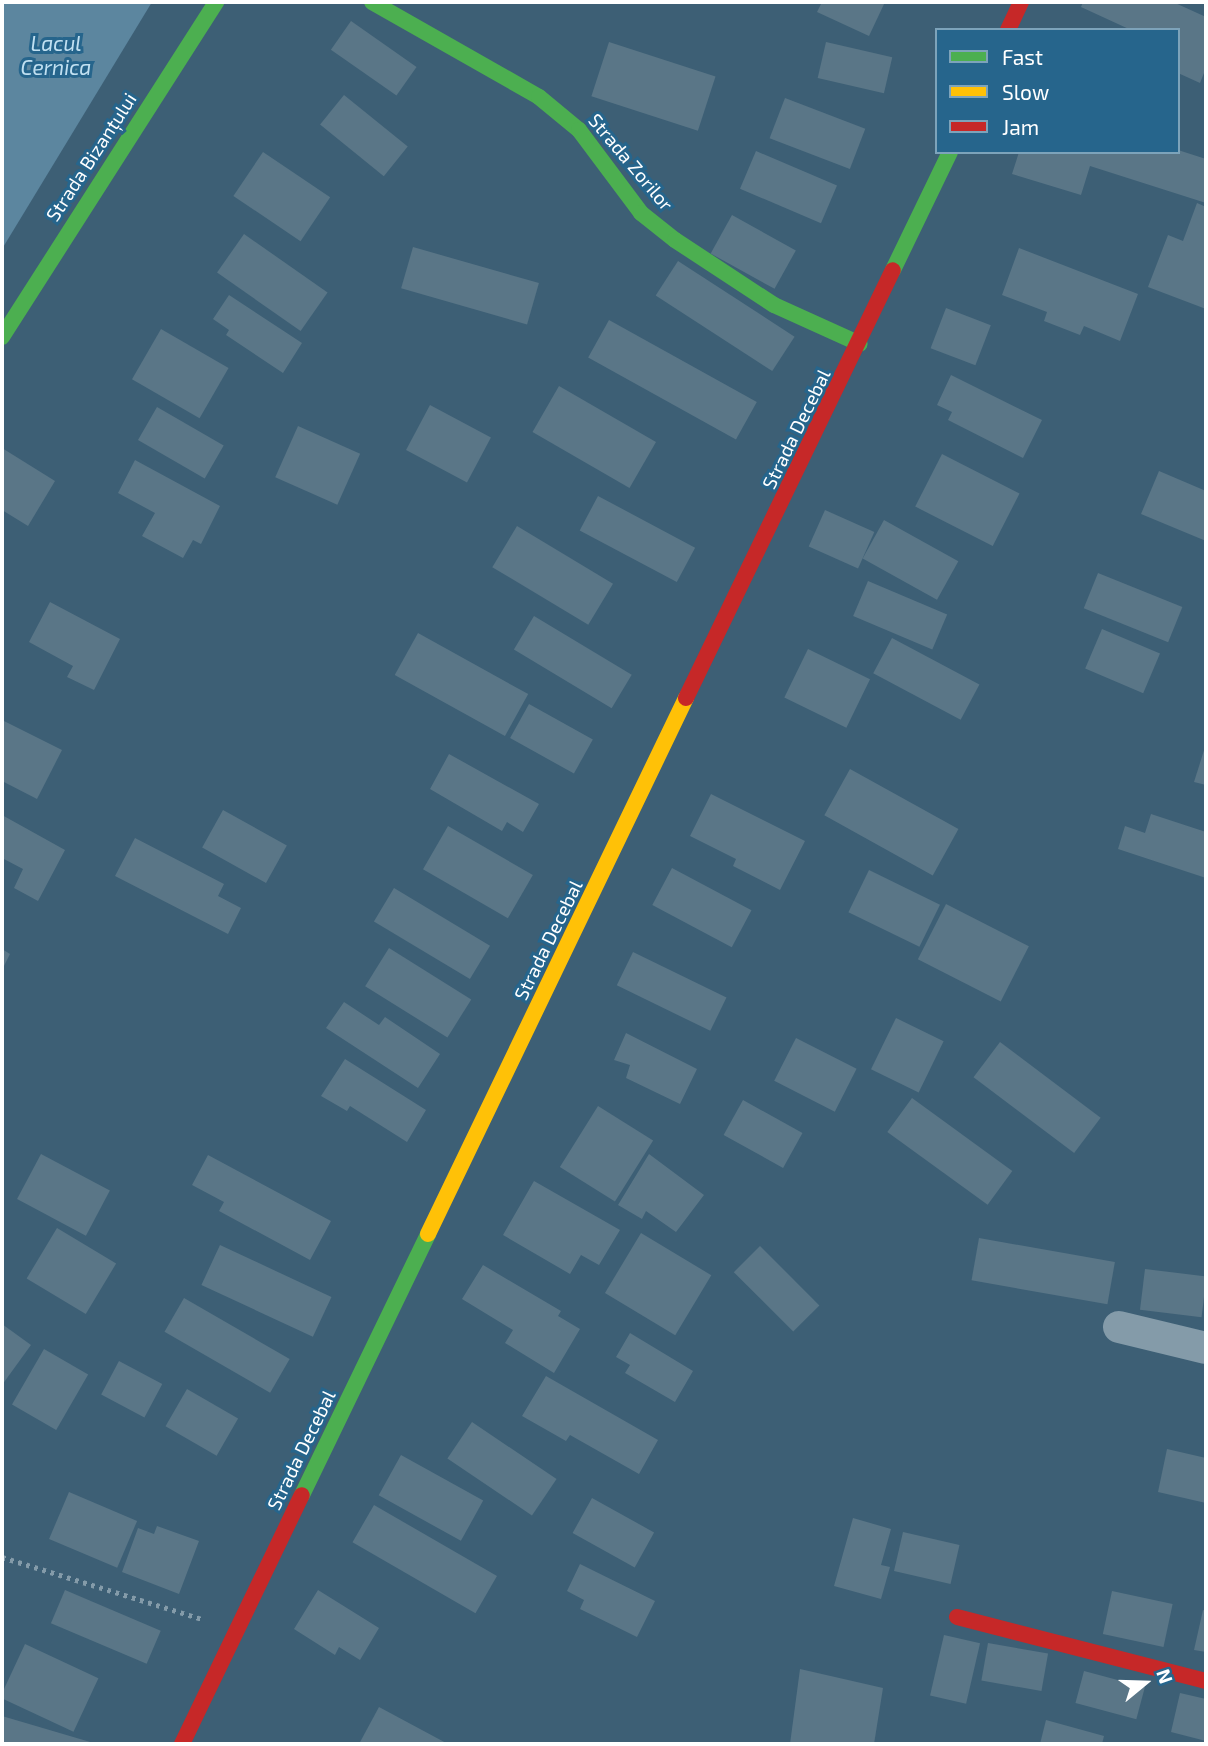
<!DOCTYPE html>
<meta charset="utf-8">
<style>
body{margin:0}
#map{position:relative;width:1208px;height:1746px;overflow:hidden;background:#3d5f75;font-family:"Exo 2",sans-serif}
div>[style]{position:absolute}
.water>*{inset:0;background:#5c869f}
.building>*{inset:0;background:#5a7687;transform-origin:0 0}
.path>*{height:4.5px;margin-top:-2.25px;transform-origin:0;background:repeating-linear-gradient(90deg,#849ba9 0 3.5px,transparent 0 8.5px)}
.street>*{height:32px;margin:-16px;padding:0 16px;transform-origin:16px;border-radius:16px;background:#849ba9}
.fast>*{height:16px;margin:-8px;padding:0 8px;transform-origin:8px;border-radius:8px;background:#4caf50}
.slow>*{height:16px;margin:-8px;padding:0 8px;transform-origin:8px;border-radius:8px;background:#ffc107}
.jam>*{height:16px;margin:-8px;padding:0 8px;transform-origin:8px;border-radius:8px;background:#c62828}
span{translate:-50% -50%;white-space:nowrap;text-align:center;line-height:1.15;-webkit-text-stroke:6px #26658c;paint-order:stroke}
.street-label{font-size:19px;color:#fff}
.water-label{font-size:21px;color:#c1e0f1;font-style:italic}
.frame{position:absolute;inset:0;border:4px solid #fff;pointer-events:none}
.legend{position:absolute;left:935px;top:28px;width:245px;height:126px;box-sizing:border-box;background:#26658c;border:2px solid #7da3ba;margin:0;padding:9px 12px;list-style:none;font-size:21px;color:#fff}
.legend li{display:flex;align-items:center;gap:14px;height:35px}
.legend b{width:35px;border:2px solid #7da3ba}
.north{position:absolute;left:1110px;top:1648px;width:70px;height:70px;-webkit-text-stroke:5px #26658c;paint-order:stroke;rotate:71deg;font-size:19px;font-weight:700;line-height:28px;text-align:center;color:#fff}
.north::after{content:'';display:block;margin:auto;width:24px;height:32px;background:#fff;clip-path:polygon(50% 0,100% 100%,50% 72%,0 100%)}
</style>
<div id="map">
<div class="water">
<div style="clip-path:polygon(2px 2px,152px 2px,2px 249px)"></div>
</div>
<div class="building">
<div style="clip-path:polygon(822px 2px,885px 2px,869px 36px,817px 12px)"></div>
<div style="clip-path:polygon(1083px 2px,1173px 2px,1206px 17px,1206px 68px,1200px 83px,1178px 73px,1178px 30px,1131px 30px,1081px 7px)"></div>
<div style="left:351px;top:21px;width:80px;height:35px;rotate:35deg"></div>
<div style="left:609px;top:42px;width:112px;height:57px;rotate:18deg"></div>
<div style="left:826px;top:42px;width:68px;height:37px;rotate:13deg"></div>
<div style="left:344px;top:95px;width:82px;height:38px;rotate:39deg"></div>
<div style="left:785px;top:98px;width:86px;height:43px;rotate:21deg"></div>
<div style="clip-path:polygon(1178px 150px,1206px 159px,1206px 203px,1090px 166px,1081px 195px,1012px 174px,1019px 152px)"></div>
<div style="left:756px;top:151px;width:88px;height:41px;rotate:23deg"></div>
<div style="left:263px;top:152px;width:81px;height:53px;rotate:34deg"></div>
<div style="clip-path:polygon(1197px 203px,1206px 207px,1206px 309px,1148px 287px,1168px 235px,1183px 241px)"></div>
<div style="left:732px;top:215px;width:73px;height:44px;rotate:29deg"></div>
<div style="left:244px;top:234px;width:102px;height:47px;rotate:35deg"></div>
<div style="left:413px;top:247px;width:131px;height:43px;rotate:16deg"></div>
<div style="clip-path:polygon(1019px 248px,1138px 294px,1120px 341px,1084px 326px,1080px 335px,1044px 321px,1047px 312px,1002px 295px)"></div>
<div style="left:678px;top:261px;width:139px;height:41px;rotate:33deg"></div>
<div style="clip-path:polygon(229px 295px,302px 343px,283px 373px,226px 335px,229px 330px,213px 319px)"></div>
<div style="left:946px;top:308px;width:48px;height:43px;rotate:21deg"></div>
<div style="left:609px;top:320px;width:169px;height:43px;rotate:29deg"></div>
<div style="left:161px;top:329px;width:78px;height:58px;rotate:30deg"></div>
<div style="clip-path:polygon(951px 375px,1042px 420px,1023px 458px,948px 420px,952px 412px,937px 405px)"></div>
<div style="left:559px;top:386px;width:112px;height:53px;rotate:30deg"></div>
<div style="left:430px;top:405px;width:69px;height:51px;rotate:28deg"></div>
<div style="left:157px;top:407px;width:77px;height:38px;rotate:30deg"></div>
<div style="left:298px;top:426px;width:68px;height:56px;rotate:24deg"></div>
<div style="clip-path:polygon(2px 448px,55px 481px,28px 526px,2px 510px)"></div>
<div style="left:942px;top:454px;width:87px;height:59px;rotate:27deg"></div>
<div style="clip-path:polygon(135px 460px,220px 506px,201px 544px,193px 540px,183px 558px,142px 536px,155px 513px,118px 493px)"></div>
<div style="clip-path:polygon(1159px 471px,1206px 491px,1206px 541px,1141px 514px)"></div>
<div style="left:598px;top:496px;width:110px;height:39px;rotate:28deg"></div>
<div style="left:825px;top:510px;width:54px;height:40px;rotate:24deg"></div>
<div style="left:884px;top:520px;width:85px;height:44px;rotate:29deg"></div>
<div style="left:517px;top:526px;width:112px;height:48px;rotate:31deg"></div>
<div style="left:1098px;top:573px;width:91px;height:38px;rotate:22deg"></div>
<div style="left:868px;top:581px;width:86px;height:38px;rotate:23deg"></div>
<div style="clip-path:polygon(50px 602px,120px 639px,94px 690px,67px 677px,73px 666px,29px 642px)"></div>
<div style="left:534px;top:616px;width:114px;height:39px;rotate:31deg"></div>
<div style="left:1102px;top:629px;width:63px;height:43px;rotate:23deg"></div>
<div style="left:418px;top:633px;width:126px;height:48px;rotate:29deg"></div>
<div style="left:892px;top:638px;width:99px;height:40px;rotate:28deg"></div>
<div style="left:808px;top:649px;width:69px;height:54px;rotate:26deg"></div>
<div style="left:529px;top:704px;width:73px;height:39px;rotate:29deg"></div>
<div style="clip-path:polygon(2px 720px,62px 750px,37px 799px,2px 781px)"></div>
<div style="clip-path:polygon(1206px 744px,1206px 785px,1194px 782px)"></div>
<div style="clip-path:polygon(449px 754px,539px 804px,523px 832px,507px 822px,502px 831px,430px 789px)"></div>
<div style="left:850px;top:769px;width:124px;height:53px;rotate:29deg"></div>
<div style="clip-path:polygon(711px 794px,805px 841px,780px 890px,733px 866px,736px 859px,690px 836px)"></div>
<div style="left:223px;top:810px;width:73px;height:43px;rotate:29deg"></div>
<div style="clip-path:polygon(1151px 814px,1206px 832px,1206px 878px,1118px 849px,1125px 826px,1145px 833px)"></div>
<div style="clip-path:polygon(2px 815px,65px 850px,38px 901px,14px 888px,23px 869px,2px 858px)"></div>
<div style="left:448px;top:826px;width:98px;height:50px;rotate:30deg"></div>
<div style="clip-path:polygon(135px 838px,224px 884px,218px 896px,241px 908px,228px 934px,115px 876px)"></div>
<div style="left:672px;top:868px;width:90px;height:42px;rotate:28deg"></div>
<div style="left:869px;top:870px;width:79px;height:47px;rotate:26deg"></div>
<div style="left:394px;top:888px;width:112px;height:39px;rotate:31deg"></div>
<div style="left:946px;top:904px;width:93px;height:62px;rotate:27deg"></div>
<div style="left:389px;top:948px;width:97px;height:45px;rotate:32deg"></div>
<div style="clip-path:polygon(2px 949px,10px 954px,2px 970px)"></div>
<div style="left:633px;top:952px;width:104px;height:37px;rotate:26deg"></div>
<div style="clip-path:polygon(344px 1002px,379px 1025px,385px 1017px,440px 1054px,418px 1088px,326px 1028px)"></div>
<div style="left:896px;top:1018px;width:53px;height:57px;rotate:26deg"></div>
<div style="clip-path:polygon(626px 1033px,697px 1069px,680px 1104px,626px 1078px,630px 1065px,614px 1060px)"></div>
<div style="left:796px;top:1038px;width:68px;height:48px;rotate:27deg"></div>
<div style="left:1000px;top:1042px;width:126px;height:44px;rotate:37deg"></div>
<div style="clip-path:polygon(345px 1059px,426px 1110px,407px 1142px,350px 1106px,347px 1111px,321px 1096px)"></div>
<div style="left:912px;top:1098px;width:124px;height:42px;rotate:36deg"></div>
<div style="left:743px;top:1100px;width:68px;height:40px;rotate:29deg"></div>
<div style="left:598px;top:1106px;width:65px;height:72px;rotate:32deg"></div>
<div style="left:41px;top:1154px;width:78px;height:51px;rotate:28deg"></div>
<div style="clip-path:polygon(649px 1154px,704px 1195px,676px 1232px,646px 1211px,642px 1219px,618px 1205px)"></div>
<div style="clip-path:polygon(208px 1155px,331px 1221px,310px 1260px,219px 1211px,224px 1202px,192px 1185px)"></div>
<div style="clip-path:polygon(534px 1181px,620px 1230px,599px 1265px,581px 1255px,570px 1274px,503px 1235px)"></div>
<div style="left:57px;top:1228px;width:69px;height:59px;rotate:31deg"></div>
<div style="left:641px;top:1233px;width:82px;height:70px;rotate:31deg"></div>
<div style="left:979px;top:1238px;width:138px;height:43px;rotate:10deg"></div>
<div style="left:220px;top:1245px;width:123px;height:44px;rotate:25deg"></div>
<div style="left:760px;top:1246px;width:84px;height:37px;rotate:45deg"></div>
<div style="clip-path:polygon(483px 1265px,561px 1311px,558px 1316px,580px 1329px,554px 1373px,505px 1343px,513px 1330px,462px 1299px)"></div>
<div style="left:1145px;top:1269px;width:62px;height:41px;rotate:7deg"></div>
<div style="left:184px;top:1298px;width:122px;height:39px;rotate:30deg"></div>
<div style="clip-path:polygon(2px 1324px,31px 1345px,2px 1385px)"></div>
<div style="clip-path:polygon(630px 1333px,693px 1371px,675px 1402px,625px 1373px,630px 1365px,616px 1357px)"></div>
<div style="left:44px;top:1349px;width:51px;height:64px;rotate:30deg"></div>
<div style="left:119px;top:1361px;width:49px;height:38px;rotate:28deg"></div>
<div style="clip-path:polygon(546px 1376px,658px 1440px,639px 1474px,570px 1435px,566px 1441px,522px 1416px)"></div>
<div style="left:187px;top:1389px;width:59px;height:43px;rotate:30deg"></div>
<div style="left:472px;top:1422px;width:102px;height:44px;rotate:34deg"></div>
<div style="clip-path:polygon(1167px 1449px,1206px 1458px,1206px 1503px,1158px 1492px)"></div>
<div style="left:401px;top:1455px;width:94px;height:46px;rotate:29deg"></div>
<div style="left:69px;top:1492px;width:74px;height:51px;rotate:23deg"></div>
<div style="left:592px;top:1498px;width:71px;height:40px;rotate:29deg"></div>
<div style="left:374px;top:1505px;width:142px;height:43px;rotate:30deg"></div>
<div style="clip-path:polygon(853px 1518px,891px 1529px,881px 1565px,890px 1567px,881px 1599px,834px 1586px)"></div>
<div style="clip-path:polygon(157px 1526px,199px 1541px,179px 1594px,122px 1572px,138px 1528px,154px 1534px)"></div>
<div style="left:903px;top:1532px;width:58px;height:40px;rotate:13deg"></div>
<div style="clip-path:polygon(580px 1564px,655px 1601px,637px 1637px,580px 1609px,584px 1600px,567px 1591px)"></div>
<div style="left:65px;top:1590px;width:104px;height:36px;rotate:23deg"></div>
<div style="clip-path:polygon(318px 1590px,379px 1628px,360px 1660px,339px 1647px,335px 1655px,294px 1629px)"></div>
<div style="left:1112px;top:1591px;width:62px;height:44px;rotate:12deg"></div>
<div style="clip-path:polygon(1203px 1610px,1206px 1611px,1206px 1652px,1194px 1650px)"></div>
<div style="left:944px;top:1635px;width:37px;height:62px;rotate:13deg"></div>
<div style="left:988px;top:1643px;width:61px;height:38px;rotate:10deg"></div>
<div style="left:25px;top:1644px;width:81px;height:59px;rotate:25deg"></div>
<div style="clip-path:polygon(800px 1669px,883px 1688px,874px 1744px,790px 1744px)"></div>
<div style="left:1084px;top:1671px;width:63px;height:33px;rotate:15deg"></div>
<div style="clip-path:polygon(1180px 1693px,1206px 1699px,1206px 1741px,1171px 1732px)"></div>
<div style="clip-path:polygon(379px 1707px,448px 1744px,359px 1744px)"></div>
<div style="clip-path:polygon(2px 1716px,97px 1744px,2px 1744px)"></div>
<div style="clip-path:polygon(1046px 1720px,1104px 1736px,1102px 1744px,1040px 1744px)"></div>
</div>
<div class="path">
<div style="left:2px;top:1557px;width:209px;rotate:17.2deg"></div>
</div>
<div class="street">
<div style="left:1119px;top:1327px;width:89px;rotate:13.6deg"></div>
</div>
<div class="fast">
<div style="left:372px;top:2px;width:192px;rotate:29.6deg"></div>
<div style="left:539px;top:97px;width:52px;rotate:39.5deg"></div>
<div style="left:579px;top:130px;width:104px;rotate:53.2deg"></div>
<div style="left:641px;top:213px;width:43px;rotate:38.5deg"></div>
<div style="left:675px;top:240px;width:118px;rotate:33.3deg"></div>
<div style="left:774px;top:305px;width:94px;rotate:24.4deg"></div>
<div style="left:893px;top:270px;width:131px;rotate:-64.2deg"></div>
<div style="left:2px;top:337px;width:398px;rotate:-57.4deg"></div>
<div style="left:302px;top:1495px;width:290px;rotate:-64.2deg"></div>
</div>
<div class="slow">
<div style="left:428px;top:1234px;width:595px;rotate:-64.3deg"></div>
</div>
<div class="jam">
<div style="left:1008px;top:30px;width:31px;rotate:-65deg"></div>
<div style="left:686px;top:698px;width:475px;rotate:-64.2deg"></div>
<div style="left:957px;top:1617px;width:257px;rotate:14.4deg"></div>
<div style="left:182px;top:1744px;width:276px;rotate:-64.3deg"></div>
</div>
<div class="street-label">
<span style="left:91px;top:157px;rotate:-57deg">Strada Bizanțului</span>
<span style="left:631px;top:162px;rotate:50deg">Strada Zorilor</span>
<span style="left:796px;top:429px;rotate:-64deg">Strada Decebal</span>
<span style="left:548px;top:940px;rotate:-64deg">Strada Decebal</span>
<span style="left:301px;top:1450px;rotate:-64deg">Strada Decebal</span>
</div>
<div class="water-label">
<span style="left:56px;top:55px">Lacul<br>Cernica</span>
</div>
<div class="frame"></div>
<ul class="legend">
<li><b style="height:9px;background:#4caf50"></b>Fast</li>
<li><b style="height:9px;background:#ffc107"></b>Slow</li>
<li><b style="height:9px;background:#c62828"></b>Jam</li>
</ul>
<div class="north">N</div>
</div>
